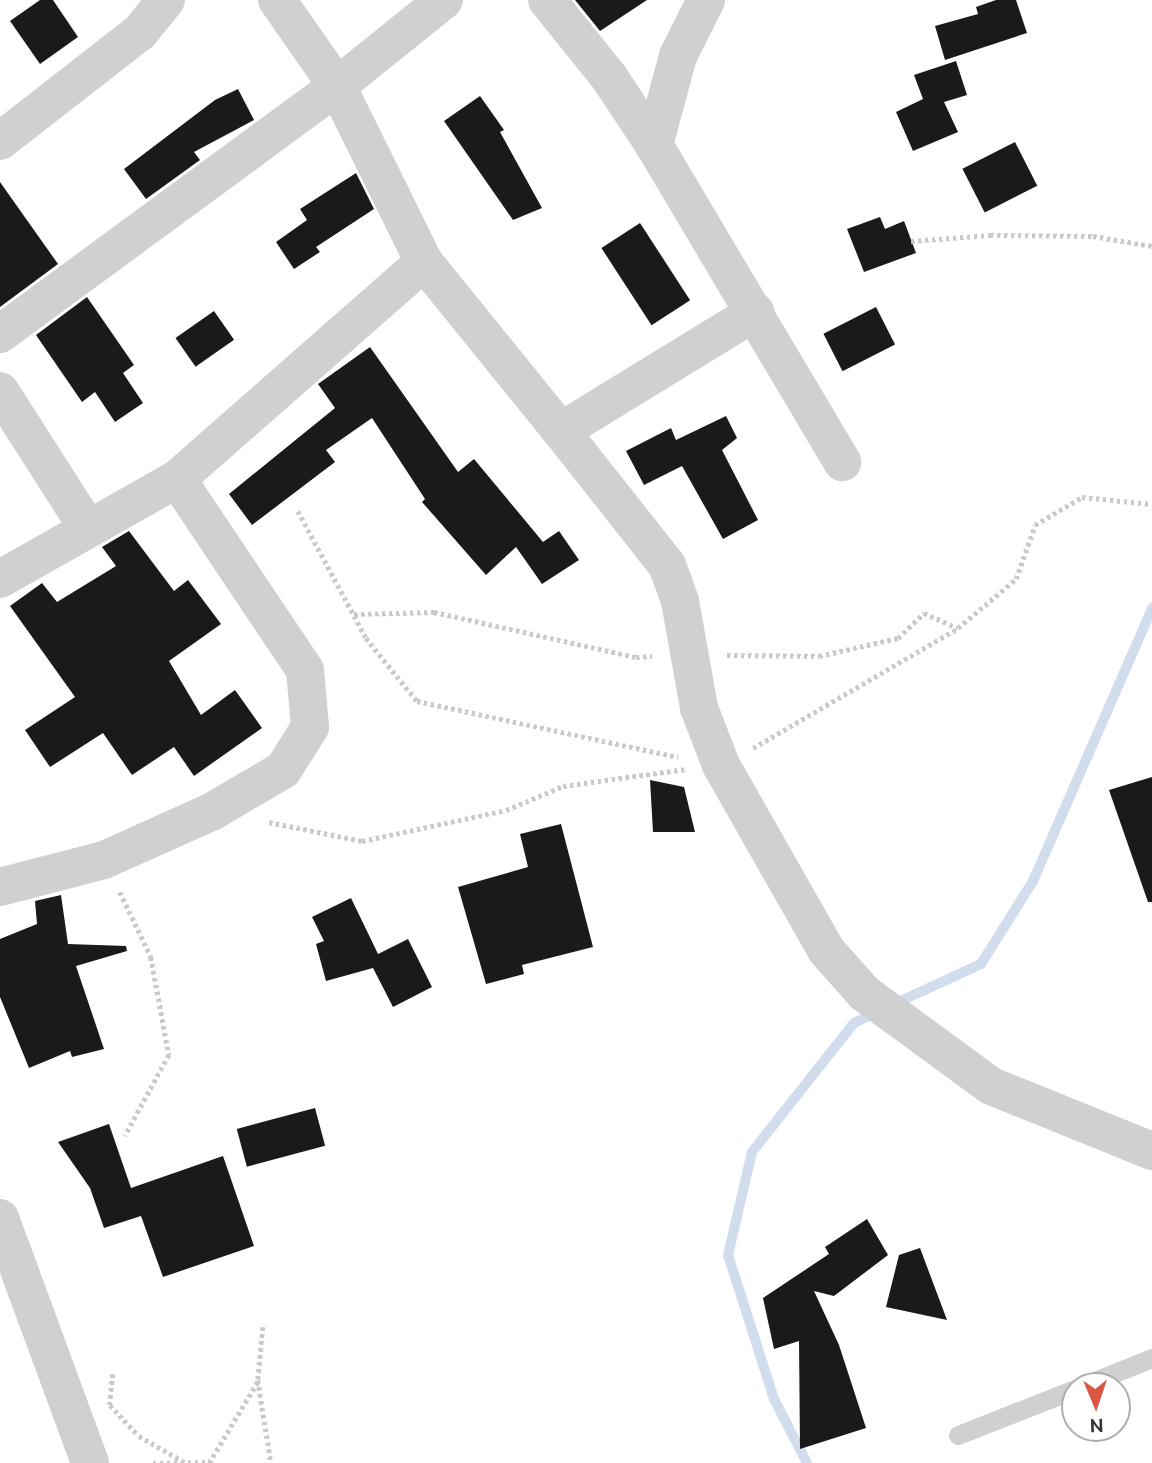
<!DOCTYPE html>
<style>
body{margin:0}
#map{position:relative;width:1152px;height:1463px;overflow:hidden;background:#fff;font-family:Ubuntu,sans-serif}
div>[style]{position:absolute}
.stream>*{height:10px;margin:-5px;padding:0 5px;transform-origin:5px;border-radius:5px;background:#d1dcec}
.building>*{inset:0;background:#1a1a1a;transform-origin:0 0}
.path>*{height:4.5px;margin-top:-2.25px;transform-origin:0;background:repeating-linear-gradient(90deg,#cacaca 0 3.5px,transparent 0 7px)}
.service>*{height:19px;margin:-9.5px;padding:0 9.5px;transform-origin:9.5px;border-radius:9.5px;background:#d0d0d0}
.minor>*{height:38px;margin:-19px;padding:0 19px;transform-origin:19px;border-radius:19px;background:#d0d0d0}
span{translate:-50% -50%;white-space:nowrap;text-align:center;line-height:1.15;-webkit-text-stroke:7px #fff;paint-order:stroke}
.north{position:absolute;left:1061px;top:1372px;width:70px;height:70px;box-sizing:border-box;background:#fff;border:2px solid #adadad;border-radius:50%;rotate:178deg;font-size:19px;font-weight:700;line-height:28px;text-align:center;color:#333}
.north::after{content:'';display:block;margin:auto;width:24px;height:32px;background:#db5644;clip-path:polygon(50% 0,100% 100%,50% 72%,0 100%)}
</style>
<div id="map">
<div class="stream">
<div style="left:894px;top:1004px;width:96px;rotate:-24.7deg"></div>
<div style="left:981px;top:964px;width:98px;rotate:-57.9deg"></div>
<div style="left:1033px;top:881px;width:298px;rotate:-66.4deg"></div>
<div style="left:807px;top:1463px;width:72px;rotate:-117.3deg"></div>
<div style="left:774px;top:1399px;width:151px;rotate:-107.7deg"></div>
<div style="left:728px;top:1255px;width:106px;rotate:-76.9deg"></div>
<div style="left:752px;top:1152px;width:164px;rotate:-51.7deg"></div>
<div style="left:854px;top:1023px;width:25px;rotate:-26deg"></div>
</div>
<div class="building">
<div style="clip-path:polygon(40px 0,53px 0,78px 37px,40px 64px,10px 21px)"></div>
<div style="clip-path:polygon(575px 0,647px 0,600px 31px)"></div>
<div style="clip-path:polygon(996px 0,1016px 0,1027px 33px,945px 60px,935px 26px,978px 14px,976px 7px)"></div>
<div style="clip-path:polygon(956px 61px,967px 95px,944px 102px,958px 132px,913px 151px,896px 112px,923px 99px,914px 75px)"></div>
<div style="clip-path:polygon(238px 89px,254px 120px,194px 152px,200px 160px,146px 199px,124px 169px,215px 100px)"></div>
<div style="clip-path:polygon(480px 96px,504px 130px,500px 132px,542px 208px,513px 220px,444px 121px)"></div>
<div style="left:1015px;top:142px;width:49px;height:59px;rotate:63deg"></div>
<div style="clip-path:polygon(356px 173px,374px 209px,316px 247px,320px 252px,294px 269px,276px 242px,307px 220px,300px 209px)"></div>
<div style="clip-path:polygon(0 182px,58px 264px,0 307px)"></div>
<div style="clip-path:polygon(880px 217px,885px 229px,904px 221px,916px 253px,864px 272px,847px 229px)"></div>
<div style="left:640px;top:223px;width:92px;height:46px;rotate:57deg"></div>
<div style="clip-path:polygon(87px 297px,134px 365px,123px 373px,143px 403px,115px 422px,95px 392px,82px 402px,36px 335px)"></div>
<div style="left:876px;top:307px;width:42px;height:59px;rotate:63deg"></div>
<div style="left:214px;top:311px;width:35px;height:47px;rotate:55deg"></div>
<div style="clip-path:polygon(370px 347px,458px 472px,474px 459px,543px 542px,559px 531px,579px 560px,542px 584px,516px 547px,486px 575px,422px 502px,425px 499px,372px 418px,326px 450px,335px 462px,252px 525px,229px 494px,335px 408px,318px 384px)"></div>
<div style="clip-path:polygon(726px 416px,737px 438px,722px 450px,758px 520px,723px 539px,682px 466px,644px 485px,626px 451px,671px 428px,676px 440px)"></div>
<div style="clip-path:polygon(129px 531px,174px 591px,188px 580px,221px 624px,169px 661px,201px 715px,235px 690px,262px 728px,194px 776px,174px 747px,132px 775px,103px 733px,50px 767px,25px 730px,75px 697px,10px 606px,42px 583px,57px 602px,116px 566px,102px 547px)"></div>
<div style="clip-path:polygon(1152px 777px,1152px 902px,1148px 902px,1109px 790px)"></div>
<div style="clip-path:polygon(650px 780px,684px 787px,695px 832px,653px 832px)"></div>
<div style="clip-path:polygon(561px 824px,593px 947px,522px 965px,524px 974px,486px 984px,458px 887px,528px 867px,520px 834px)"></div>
<div style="clip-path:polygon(61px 895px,68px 944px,126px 946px,127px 951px,76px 966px,104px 1049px,72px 1057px,70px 1051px,29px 1068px,0 997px,0 939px,37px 924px,35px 901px)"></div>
<div style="clip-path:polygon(351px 898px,378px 954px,408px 939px,432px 987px,393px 1007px,373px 968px,326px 981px,316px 944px,324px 941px,312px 917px)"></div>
<div style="left:315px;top:1108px;width:39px;height:81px;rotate:75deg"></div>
<div style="clip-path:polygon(109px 1124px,131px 1188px,223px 1156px,254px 1246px,163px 1277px,141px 1216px,104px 1228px,90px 1188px,58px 1142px)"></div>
<div style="clip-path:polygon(867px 1219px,888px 1255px,834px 1296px,814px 1291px,839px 1345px,866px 1428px,800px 1449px,799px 1341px,774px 1349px,763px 1298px,829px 1254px,825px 1247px)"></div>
<div style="clip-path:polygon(920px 1248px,947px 1320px,886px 1307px,899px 1255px)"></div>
</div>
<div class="path">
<div style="left:911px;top:241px;width:79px;rotate:-4.3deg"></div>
<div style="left:990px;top:235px;width:103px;rotate:0.6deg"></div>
<div style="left:1093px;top:236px;width:60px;rotate:9.6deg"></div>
<div style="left:298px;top:511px;width:144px;rotate:61.8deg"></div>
<div style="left:366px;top:638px;width:81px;rotate:51deg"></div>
<div style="left:417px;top:701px;width:267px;rotate:12.1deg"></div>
<div style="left:354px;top:614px;width:80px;rotate:-1.4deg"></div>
<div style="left:434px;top:612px;width:207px;rotate:12.6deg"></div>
<div style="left:636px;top:657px;width:16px;rotate:-4deg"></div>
<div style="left:727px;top:655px;width:92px;rotate:0.6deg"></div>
<div style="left:819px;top:656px;width:81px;rotate:-12.8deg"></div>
<div style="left:898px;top:638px;width:36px;rotate:-44deg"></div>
<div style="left:924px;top:613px;width:37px;rotate:24deg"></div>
<div style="left:958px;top:628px;width:76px;rotate:-40.2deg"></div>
<div style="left:1016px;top:579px;width:57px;rotate:-70.6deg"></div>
<div style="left:1035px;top:525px;width:55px;rotate:-30.8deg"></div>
<div style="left:1082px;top:497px;width:70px;rotate:5.7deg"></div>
<div style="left:753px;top:748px;width:236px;rotate:-30.3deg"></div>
<div style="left:269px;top:822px;width:95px;rotate:11.5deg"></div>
<div style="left:362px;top:841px;width:147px;rotate:-12.1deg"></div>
<div style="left:506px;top:810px;width:62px;rotate:-22.8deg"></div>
<div style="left:563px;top:786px;width:124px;rotate:-7.9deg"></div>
<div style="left:120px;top:892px;width:72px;rotate:64.5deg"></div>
<div style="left:151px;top:957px;width:100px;rotate:79.6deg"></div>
<div style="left:169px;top:1055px;width:92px;rotate:118.5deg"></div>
<div style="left:263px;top:1327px;width:53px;rotate:95.4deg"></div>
<div style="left:258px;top:1380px;width:84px;rotate:81.1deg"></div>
<div style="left:113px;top:1374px;width:31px;rotate:96deg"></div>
<div style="left:110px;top:1405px;width:42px;rotate:46.9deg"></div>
<div style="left:139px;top:1436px;width:54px;rotate:29.9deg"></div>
<div style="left:153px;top:1463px;width:56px;rotate:-1deg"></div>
<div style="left:209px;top:1463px;width:96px;rotate:-59.1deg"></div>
</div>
<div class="service">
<div style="left:1082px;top:1386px;width:75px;rotate:-21.8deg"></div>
<div style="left:958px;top:1435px;width:126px;rotate:-21.5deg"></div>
</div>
<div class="minor">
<div style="left:277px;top:0;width:105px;rotate:55.1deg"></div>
<div style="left:337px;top:86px;width:196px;rotate:63.7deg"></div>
<div style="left:424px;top:262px;width:218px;rotate:51deg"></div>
<div style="left:561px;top:431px;width:228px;rotate:-31.5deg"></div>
<div style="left:547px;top:0;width:99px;rotate:51.2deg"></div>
<div style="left:609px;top:77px;width:82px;rotate:56.5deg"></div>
<div style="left:654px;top:145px;width:369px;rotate:59.3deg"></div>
<div style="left:0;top:141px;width:177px;rotate:-37.9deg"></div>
<div style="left:140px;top:32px;width:41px;rotate:-50.9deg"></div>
<div style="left:654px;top:145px;width:92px;rotate:-74.9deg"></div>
<div style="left:678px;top:56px;width:63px;rotate:-63.4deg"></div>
<div style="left:0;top:334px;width:418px;rotate:-36.3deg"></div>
<div style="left:337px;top:86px;width:137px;rotate:-38.8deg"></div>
<div style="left:0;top:391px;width:161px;rotate:57.4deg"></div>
<div style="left:561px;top:431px;width:171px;rotate:51.7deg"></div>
<div style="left:667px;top:565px;width:38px;rotate:70deg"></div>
<div style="left:680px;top:601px;width:109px;rotate:79.9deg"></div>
<div style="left:699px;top:708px;width:61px;rotate:68.9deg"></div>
<div style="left:721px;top:765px;width:213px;rotate:60.4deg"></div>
<div style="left:826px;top:950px;width:57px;rotate:48.5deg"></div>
<div style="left:864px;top:993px;width:157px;rotate:36.2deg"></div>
<div style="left:991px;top:1086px;width:174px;rotate:22deg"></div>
<div style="left:0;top:579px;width:203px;rotate:-29.5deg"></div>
<div style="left:177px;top:479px;width:329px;rotate:-41.3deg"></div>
<div style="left:0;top:887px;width:107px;rotate:-14.6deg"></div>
<div style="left:104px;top:860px;width:120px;rotate:-24.2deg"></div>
<div style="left:213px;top:811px;width:81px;rotate:-30.4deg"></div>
<div style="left:283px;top:770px;width:51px;rotate:-57.9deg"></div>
<div style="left:310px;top:727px;width:57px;rotate:-95deg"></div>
<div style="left:305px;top:670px;width:230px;rotate:-123.8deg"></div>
<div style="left:0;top:1218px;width:261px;rotate:69.8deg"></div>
</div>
<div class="north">N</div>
</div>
